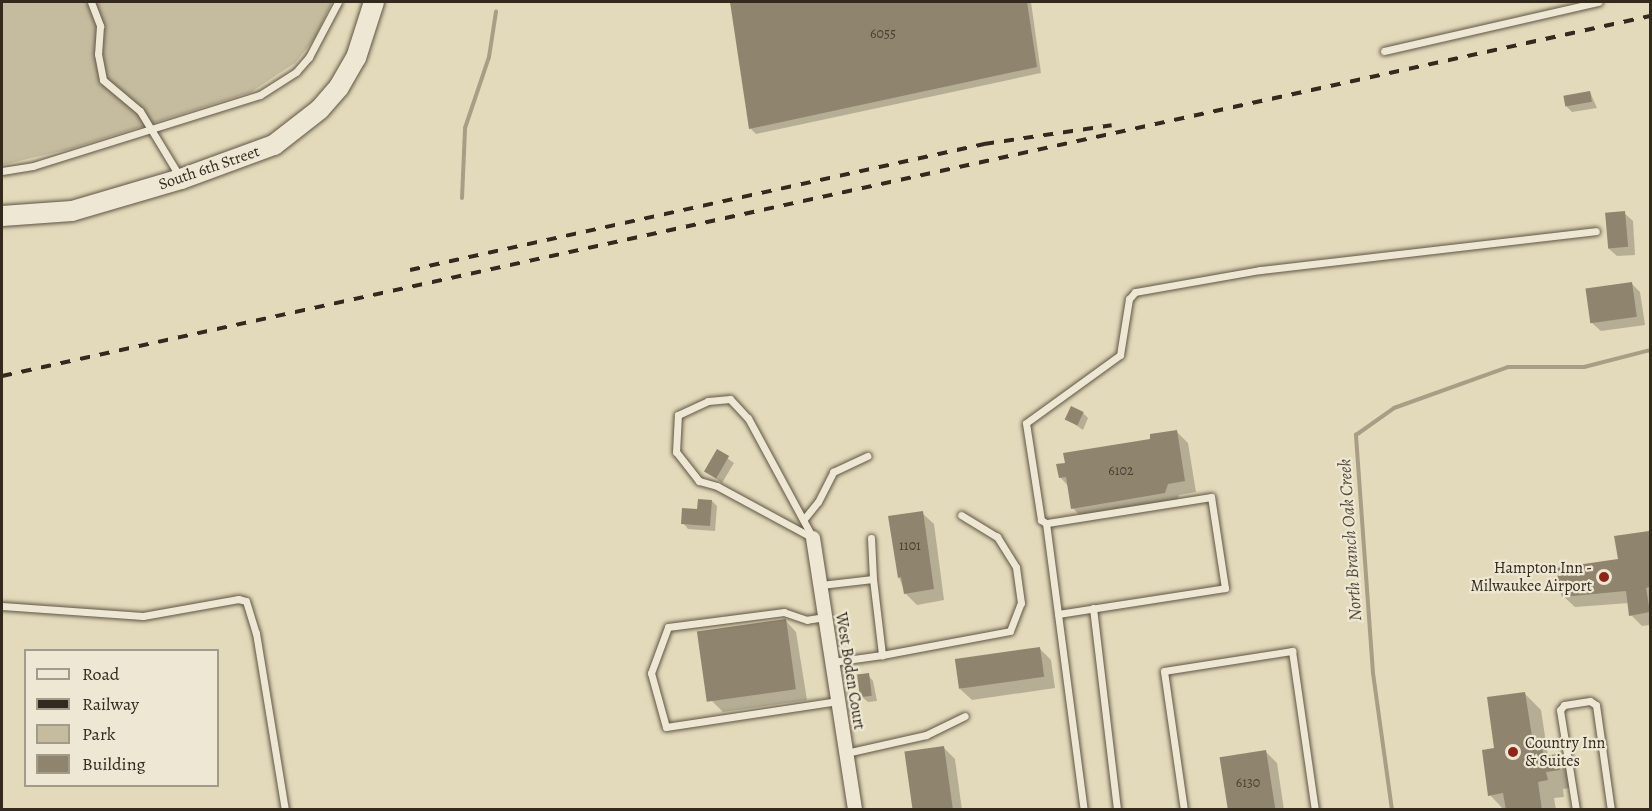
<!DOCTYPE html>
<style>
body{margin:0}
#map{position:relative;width:1652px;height:811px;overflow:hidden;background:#e3dabb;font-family:Alegreya,serif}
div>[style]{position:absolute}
.green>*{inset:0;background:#c5bca0}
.shadow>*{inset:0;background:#0003}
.stream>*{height:4px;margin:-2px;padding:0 2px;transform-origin:2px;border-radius:2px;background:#a89e85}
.building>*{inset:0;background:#8f856f;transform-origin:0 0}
.roads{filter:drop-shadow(0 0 2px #605544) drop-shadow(0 0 2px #605544)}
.lane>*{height:7px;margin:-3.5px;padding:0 3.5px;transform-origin:3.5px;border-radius:3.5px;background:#ede7d3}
.street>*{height:14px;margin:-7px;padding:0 7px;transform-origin:7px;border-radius:7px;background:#ede7d3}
.secondary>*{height:20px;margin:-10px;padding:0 10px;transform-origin:10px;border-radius:10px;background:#ede7d3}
.rail>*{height:4px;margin-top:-2px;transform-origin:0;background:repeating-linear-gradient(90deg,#34291d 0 10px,transparent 0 20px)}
.dots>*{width:16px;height:16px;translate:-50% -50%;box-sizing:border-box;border:3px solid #ede7d3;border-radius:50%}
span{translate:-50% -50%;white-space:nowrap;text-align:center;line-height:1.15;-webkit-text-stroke:4.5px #ede7d3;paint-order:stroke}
.number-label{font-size:14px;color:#4b4032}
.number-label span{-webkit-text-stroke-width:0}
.street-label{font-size:16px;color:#34291d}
.poi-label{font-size:16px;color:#34291d}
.right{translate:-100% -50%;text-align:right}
.left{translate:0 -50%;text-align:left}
.water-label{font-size:18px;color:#574c3c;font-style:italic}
.frame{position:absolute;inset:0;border:3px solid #34291d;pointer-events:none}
.legend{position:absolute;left:24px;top:649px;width:195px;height:138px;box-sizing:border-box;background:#ede7d3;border:2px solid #a39b8a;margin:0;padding:8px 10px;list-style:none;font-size:18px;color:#34291d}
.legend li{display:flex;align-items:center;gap:12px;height:30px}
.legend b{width:30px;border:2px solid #a39b8a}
</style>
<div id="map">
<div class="green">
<div style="clip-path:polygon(2px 2px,332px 2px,315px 38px,295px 63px,251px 92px,70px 149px,2px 165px)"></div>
</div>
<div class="shadow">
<div style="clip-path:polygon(732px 2px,1031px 2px,1041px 73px,756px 134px,751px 129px)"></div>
<div style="clip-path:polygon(1590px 92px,1597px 108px,1572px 112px,1567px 107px,1565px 97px)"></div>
<div style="clip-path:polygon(1624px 213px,1633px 221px,1635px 255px,1617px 256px,1608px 248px)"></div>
<div style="clip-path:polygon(1632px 284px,1640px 292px,1645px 325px,1601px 331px,1592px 323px)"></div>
<div style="clip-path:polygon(1083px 413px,1088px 418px,1083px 430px,1067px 419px)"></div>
<div style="clip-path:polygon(1176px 431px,1188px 443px,1196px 492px,1179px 495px,1176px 504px,1084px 520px,1073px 508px,1069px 487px,1060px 477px)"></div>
<div style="clip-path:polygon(717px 451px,734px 463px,722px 483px,706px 471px)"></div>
<div style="clip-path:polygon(712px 501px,717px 506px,715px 531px,688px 529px,683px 523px)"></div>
<div style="clip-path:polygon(922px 513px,934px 524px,944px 600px,917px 605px,905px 593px,899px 577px)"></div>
<div style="clip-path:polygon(1648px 532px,1650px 625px,1642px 626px,1631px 615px,1629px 603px,1575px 607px,1563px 596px,1619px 561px)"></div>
<div style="clip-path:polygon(785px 620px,796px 632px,807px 700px,723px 712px,712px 701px)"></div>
<div style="clip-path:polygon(1039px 648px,1051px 660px,1055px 688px,972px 700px,960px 689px)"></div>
<div style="clip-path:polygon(868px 675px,873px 681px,877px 701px,868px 702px,862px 697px)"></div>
<div style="clip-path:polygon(1524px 693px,1541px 710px,1548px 756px,1557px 756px,1574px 773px,1576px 787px,1563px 789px,1564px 797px,1554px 798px,1556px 810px,1504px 810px,1490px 795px,1496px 749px)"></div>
<div style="clip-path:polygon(943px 747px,955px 759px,962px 810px,913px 810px)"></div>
<div style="clip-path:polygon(1266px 752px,1277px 763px,1284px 810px,1230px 810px)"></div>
</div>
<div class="stream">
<div style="left:462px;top:198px;width:70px;rotate:-87.5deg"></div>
<div style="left:465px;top:128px;width:75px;rotate:-71.3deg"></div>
<div style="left:489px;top:57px;width:46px;rotate:-81.2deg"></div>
<div style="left:1392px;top:810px;width:138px;rotate:-97.9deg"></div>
<div style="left:1373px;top:673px;width:239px;rotate:-94.1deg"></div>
<div style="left:1356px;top:435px;width:47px;rotate:-35.4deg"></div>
<div style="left:1394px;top:408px;width:121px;rotate:-19.8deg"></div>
<div style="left:1508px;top:367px;width:76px"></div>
<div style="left:1584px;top:367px;width:68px;rotate:-14.4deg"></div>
</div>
<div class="building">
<div style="clip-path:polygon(730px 2px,1027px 2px,1037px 67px,749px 129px)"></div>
<div style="left:1590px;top:91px;width:11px;height:27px;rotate:80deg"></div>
<div style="left:1625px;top:211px;width:36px;height:20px;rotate:85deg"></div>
<div style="left:1632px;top:282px;width:35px;height:47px;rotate:82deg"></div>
<div style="left:1071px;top:406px;width:14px;height:15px;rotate:25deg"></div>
<div style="clip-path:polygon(1177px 430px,1185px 481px,1168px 484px,1165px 493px,1071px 509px,1066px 477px,1059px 478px,1056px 464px,1065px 463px,1063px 453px,1150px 439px,1150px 434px)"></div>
<div style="left:717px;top:449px;width:14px;height:26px;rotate:30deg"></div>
<div style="clip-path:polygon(698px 499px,712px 500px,710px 526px,681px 524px,682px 508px,697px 509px)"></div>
<div style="clip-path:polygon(923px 511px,934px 589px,904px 594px,901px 577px,898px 578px,888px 516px)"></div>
<div style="clip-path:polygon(1649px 531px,1650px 587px,1646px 588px,1650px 612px,1629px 616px,1626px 591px,1562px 597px,1556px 568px,1618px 559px,1614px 536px)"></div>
<div style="left:786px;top:619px;width:71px;height:90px;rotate:82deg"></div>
<div style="left:1040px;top:647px;width:30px;height:86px;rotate:82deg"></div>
<div style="left:869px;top:673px;width:23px;height:12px;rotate:83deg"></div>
<div style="clip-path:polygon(1525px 692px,1534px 749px,1542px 748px,1544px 756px,1558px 754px,1560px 770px,1546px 772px,1548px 780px,1538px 782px,1542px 810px,1506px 810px,1503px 793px,1488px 796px,1482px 750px,1494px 748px,1487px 697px)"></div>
<div style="left:944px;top:746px;width:65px;height:40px;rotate:82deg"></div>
<div style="left:1266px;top:750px;width:61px;height:47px;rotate:81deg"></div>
</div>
<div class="roads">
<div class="lane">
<div style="left:91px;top:2px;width:26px;rotate:69deg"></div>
<div style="left:100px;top:26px;width:28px;rotate:94deg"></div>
<div style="left:98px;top:54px;width:26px;rotate:79deg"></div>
<div style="left:103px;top:80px;width:48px;rotate:40deg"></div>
<div style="left:140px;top:111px;width:77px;rotate:58.8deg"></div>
<div style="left:1384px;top:51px;width:220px;rotate:-12.9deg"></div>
<div style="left:2px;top:171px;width:31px;rotate:-9deg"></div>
<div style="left:33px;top:166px;width:238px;rotate:-17.4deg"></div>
<div style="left:260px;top:95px;width:43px;rotate:-32.6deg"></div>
<div style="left:296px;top:72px;width:20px;rotate:-49deg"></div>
<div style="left:309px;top:57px;width:62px;rotate:-62.2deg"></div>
<div style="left:730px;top:399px;width:26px;rotate:47deg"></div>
<div style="left:748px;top:418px;width:136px;rotate:61.6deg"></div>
<div style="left:813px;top:538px;width:109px;rotate:-151.6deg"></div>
<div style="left:717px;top:486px;width:19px;rotate:-164deg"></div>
<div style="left:699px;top:481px;width:37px;rotate:-128deg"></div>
<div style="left:676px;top:452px;width:37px;rotate:-87deg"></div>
<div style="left:678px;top:415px;width:33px;rotate:-25deg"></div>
<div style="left:708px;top:401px;width:22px;rotate:-5deg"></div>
<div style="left:804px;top:519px;width:22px;rotate:-51deg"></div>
<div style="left:818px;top:502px;width:34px;rotate:-63deg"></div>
<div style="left:833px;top:472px;width:38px;rotate:-25deg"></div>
<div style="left:1046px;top:523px;width:6px;rotate:-149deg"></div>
<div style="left:1041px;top:520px;width:98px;rotate:-98.8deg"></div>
<div style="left:1026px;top:423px;width:116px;rotate:-35.9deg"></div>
<div style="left:1120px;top:355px;width:57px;rotate:-80.9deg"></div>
<div style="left:1129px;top:299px;width:9px;rotate:-49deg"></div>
<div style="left:1135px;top:292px;width:127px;rotate:-10deg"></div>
<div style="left:1260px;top:270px;width:338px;rotate:-6.6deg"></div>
<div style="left:871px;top:538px;width:41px;rotate:87.2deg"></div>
<div style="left:821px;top:585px;width:52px;rotate:-6.6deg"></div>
<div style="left:873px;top:579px;width:77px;rotate:83.2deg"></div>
<div style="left:882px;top:655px;width:50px;rotate:172deg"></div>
<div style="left:2px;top:606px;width:141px;rotate:4.1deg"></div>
<div style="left:143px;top:616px;width:97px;rotate:-10.1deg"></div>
<div style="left:238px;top:599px;width:8px;rotate:14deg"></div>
<div style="left:246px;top:601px;width:34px;rotate:73deg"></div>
<div style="left:256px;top:633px;width:179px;rotate:80.7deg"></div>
<div style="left:1093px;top:608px;width:203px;rotate:83.2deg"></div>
<div style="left:1058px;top:614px;width:169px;rotate:-8.8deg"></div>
<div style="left:1225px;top:588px;width:92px;rotate:-98.7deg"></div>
<div style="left:1211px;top:497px;width:167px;rotate:171deg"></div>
<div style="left:1046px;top:523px;width:290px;rotate:82.5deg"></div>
<div style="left:825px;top:617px;width:18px;rotate:171deg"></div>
<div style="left:807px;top:620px;width:24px;rotate:-161deg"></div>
<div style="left:784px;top:612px;width:117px;rotate:172.6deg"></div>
<div style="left:668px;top:627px;width:49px;rotate:110.3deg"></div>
<div style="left:651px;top:673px;width:56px;rotate:74.5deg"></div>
<div style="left:666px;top:727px;width:174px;rotate:-8.6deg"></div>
<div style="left:882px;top:655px;width:130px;rotate:-10.6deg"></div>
<div style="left:1010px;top:631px;width:30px;rotate:-69deg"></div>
<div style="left:1021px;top:603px;width:36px;rotate:-98deg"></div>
<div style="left:1016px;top:567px;width:36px;rotate:-122deg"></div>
<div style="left:997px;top:537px;width:42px;rotate:-148.6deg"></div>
<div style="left:846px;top:753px;width:82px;rotate:-12.7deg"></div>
<div style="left:926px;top:735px;width:43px;rotate:-26deg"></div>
<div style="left:1184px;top:810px;width:140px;rotate:-98.2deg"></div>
<div style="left:1164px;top:671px;width:130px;rotate:-8.9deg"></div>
<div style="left:1292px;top:651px;width:161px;rotate:81.8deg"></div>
<div style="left:1576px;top:810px;width:101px;rotate:-99.1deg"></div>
<div style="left:1560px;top:710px;width:6px;rotate:-51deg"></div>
<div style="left:1564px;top:705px;width:26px;rotate:-9deg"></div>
<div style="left:1590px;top:701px;width:7px;rotate:34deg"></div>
<div style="left:1596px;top:705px;width:106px;rotate:81.9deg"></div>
</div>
<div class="street">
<div style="left:813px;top:538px;width:275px;rotate:81.2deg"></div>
</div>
<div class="secondary">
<div style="left:2px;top:216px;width:70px;rotate:-4.1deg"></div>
<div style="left:72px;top:211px;width:114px;rotate:-16.4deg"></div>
<div style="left:181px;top:179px;width:99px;rotate:-20.1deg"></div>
<div style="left:274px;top:145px;width:58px;rotate:-38deg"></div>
<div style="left:320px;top:109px;width:29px;rotate:-49deg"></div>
<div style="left:339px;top:87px;width:34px;rotate:-60deg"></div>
<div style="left:356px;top:58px;width:59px;rotate:-72.2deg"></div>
</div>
</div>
<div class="rail">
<div style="left:410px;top:270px;width:588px;rotate:-12.38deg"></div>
<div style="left:984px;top:144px;width:129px;rotate:-8.4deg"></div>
<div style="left:2px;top:376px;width:1687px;rotate:-12.32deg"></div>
</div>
<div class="dots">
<div style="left:1604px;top:577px;background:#8f2418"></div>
<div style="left:1513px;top:752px;background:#8f2418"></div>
</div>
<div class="number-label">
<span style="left:883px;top:34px">6055</span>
<span style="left:1121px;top:471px">6102</span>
<span style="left:910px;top:546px">1101</span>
<span style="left:1248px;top:783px">6130</span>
</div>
<div class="street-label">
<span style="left:209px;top:168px;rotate:-19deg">South 6th Street</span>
<span style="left:850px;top:671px;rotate:81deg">West Boden Court</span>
</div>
<div class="poi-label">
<span class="right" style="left:1592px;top:577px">Hampton Inn -<br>Milwaukee Airport</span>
<span class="left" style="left:1525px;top:752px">Country Inn<br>&amp; Suites</span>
</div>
<div class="water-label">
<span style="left:1350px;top:540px;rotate:-94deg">North Branch Oak Creek</span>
</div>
<div class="frame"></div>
<ul class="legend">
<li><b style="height:8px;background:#ede7d3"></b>Road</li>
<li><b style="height:8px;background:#34291d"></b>Railway</li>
<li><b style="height:16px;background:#c5bca0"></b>Park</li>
<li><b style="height:16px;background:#8f856f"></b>Building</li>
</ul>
</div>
